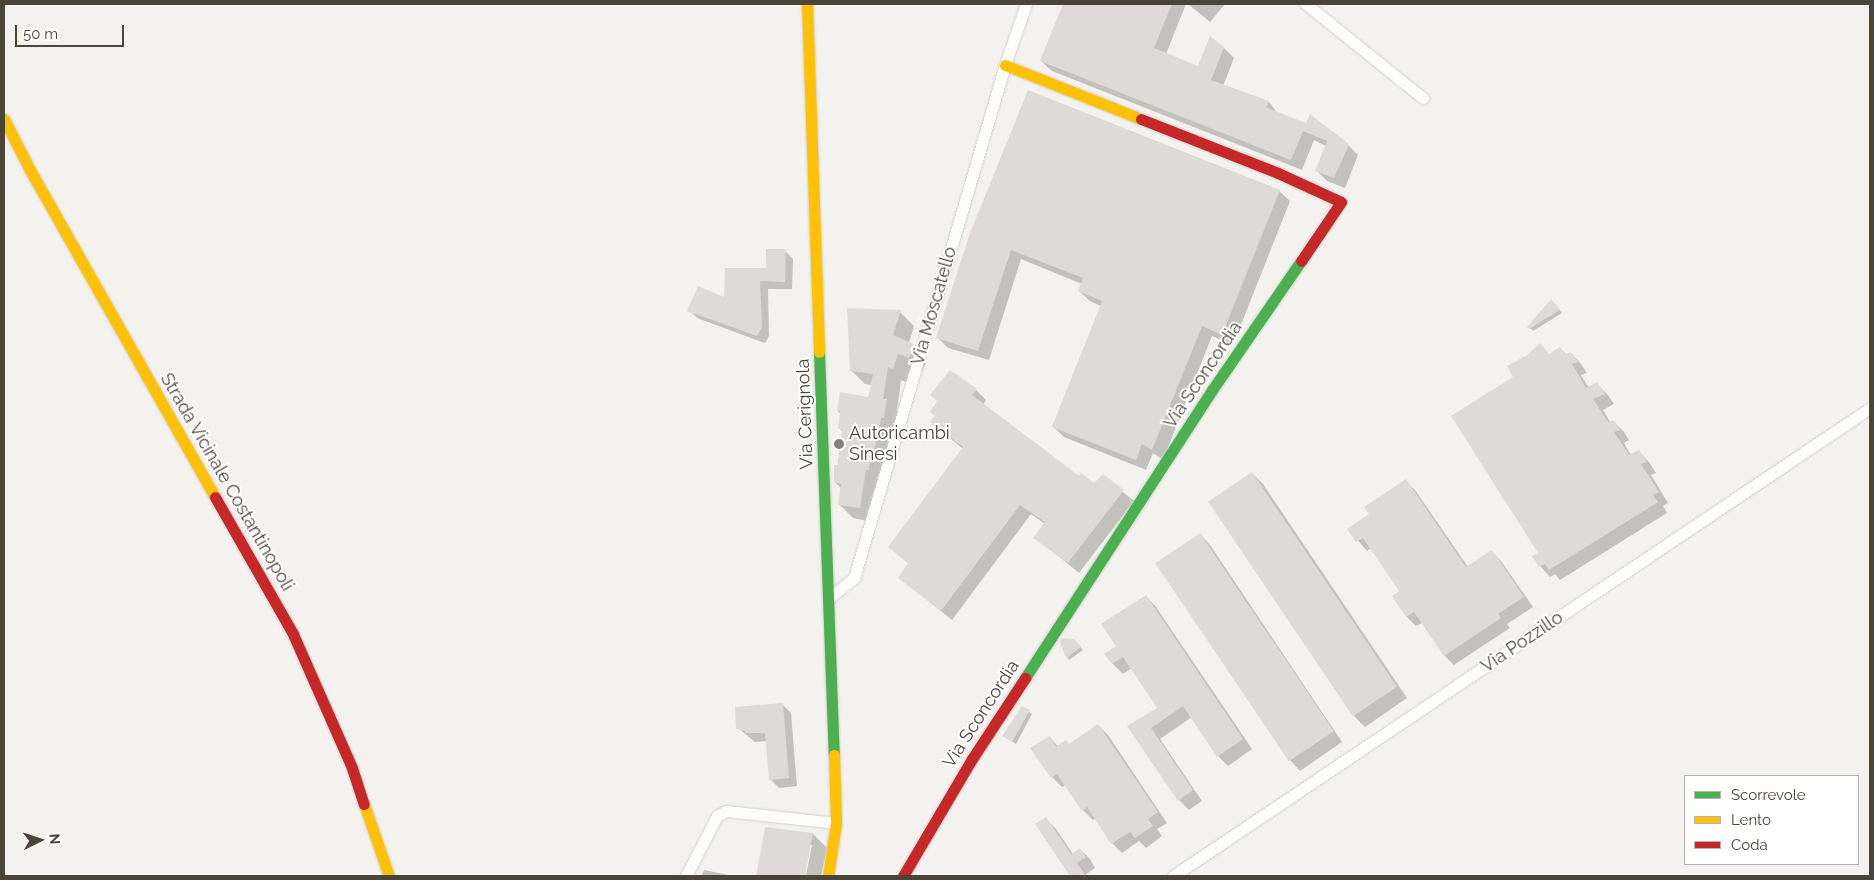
<!DOCTYPE html>
<style>
body{margin:0}
#map{position:relative;width:1874px;height:880px;overflow:hidden;background:#f4f2ee;font-family:Raleway,sans-serif}
div>[style]{position:absolute}
.shadow>*{inset:0;background:#0003}
.building>*{inset:0;background:#dedbd6;transform-origin:0 0}
.roads{filter:drop-shadow(0 0 1px #d2d0cb) drop-shadow(0 0 1px #d2d0cb)}
.street>*{height:11px;margin:-5.5px;padding:0 5.5px;transform-origin:5.5px;border-radius:5.5px;background:#fdfdfc}
.fast>*{height:11px;margin:-5.5px;padding:0 5.5px;transform-origin:5.5px;border-radius:5.5px;background:#4caf50}
.slow>*{height:11px;margin:-5.5px;padding:0 5.5px;transform-origin:5.5px;border-radius:5.5px;background:#ffc107}
.jam>*{height:11px;margin:-5.5px;padding:0 5.5px;transform-origin:5.5px;border-radius:5.5px;background:#c62828}
.dots>*{width:14px;height:14px;translate:-50% -50%;box-sizing:border-box;border:2px solid #fff;border-radius:50%}
span{translate:-50% -50%;white-space:nowrap;text-align:center;line-height:1.15;-webkit-text-stroke:4px #fff;paint-order:stroke}
.street-label{font-size:18px;color:#4b4439}
.poi-label{font-size:18px;color:#4b4439}
.left{translate:0 -50%;text-align:left}
.frame{position:absolute;inset:0;border:5px solid #4b4439;pointer-events:none}
.legend{position:absolute;left:1684px;top:775px;width:175px;height:90px;box-sizing:border-box;background:#fff;border:1px solid #b7b4b0;margin:0;padding:6px 9px;list-style:none;font-size:15px;color:#4b4439}
.legend li{display:flex;align-items:center;gap:10px;height:25px}
.legend b{width:25px;border:1px solid #b7b4b0}
.north{position:absolute;left:15px;top:815px;width:50px;height:50px;-webkit-text-stroke:4px #fff;paint-order:stroke;rotate:86deg;font-size:14px;font-weight:700;line-height:20px;text-align:center;color:#4b4439}
.north::after{content:'';display:block;margin:auto;width:18px;height:22px;background:#4b4439;clip-path:polygon(50% 0,100% 100%,50% 72%,0 100%)}
.scale{position:absolute;left:15px;top:25px;width:109px;height:22px;box-sizing:border-box;border:2px solid #4b4439;border-top:0;padding-left:6px;font-size:15px;line-height:18px;white-space:nowrap;color:#4b4439;-webkit-text-stroke:4px #fff;paint-order:stroke}
</style>
<div id="map">
<div class="shadow">
<div style="clip-path:polygon(1064px 4px,1186px 4px,1166px 54px,1198px 67px,1224px 48px,1234px 58px,1223px 86px,1269px 102px,1278px 114px,1348px 145px,1358px 155px,1345px 188px,1327px 181px,1316px 170px,1326px 146px,1314px 140px,1302px 170px,1052px 71px,1041px 61px)"></div>
<div style="clip-path:polygon(1188px 4px,1225px 4px,1210px 22px)"></div>
<div style="clip-path:polygon(1279px 191px,1290px 201px,1233px 345px,1212px 336px,1163px 460px,1153px 453px,1146px 470px,1064px 437px,1053px 426px,1101px 306px,1090px 301px,1079px 291px,1082px 284px,1021px 259px,989px 360px,948px 348px,937px 337px,971px 233px)"></div>
<div style="clip-path:polygon(785px 251px,793px 259px,792px 289px,768px 289px,769px 336px,765px 343px,697px 318px,689px 310px,725px 299px,767px 269px)"></div>
<div style="clip-path:polygon(1554px 303px,1562px 313px,1533px 331px,1529px 327px)"></div>
<div style="clip-path:polygon(900px 312px,914px 326px,909px 343px,927px 359px,923px 371px,912px 367px,907px 382px,901px 380px,897px 411px,900px 414px,873px 522px,853px 518px,839px 504px,841px 488px,835px 482px,843px 432px,840px 429px,841px 414px,838px 411px,869px 399px,872px 385px,865px 384px,851px 370px)"></div>
<div style="clip-path:polygon(1560px 348px,1567px 355px,1571px 353px,1581px 364px,1587px 373px,1581px 375px,1589px 388px,1597px 384px,1607px 394px,1614px 404px,1603px 410px,1611px 423px,1613px 421px,1624px 432px,1629px 440px,1624px 443px,1631px 455px,1638px 451px,1649px 462px,1656px 473px,1651px 475px,1668px 503px,1663px 506px,1667px 513px,1560px 580px,1555px 574px,1550px 577px,1540px 566px,1540px 554px,1550px 355px)"></div>
<div style="clip-path:polygon(976px 390px,986px 400px,983px 405px,1080px 478px,1095px 485px,1103px 476px,1134px 501px,1079px 573px,1035px 537px,1045px 524px,1031px 514px,952px 620px,900px 578px,909px 564px,890px 547px,963px 449px,931px 422px)"></div>
<div style="clip-path:polygon(1252px 473px,1263px 484px,1407px 698px,1365px 727px,1354px 716px,1210px 502px)"></div>
<div style="clip-path:polygon(1405px 481px,1415px 490px,1468px 567px,1492px 552px,1501px 561px,1533px 607px,1507px 624px,1510px 628px,1454px 665px,1445px 656px,1422px 623px,1416px 626px,1406px 616px,1401px 591px,1372px 548px,1367px 551px,1349px 530px,1371px 515px)"></div>
<div style="clip-path:polygon(1200px 534px,1210px 545px,1342px 742px,1300px 771px,1290px 760px)"></div>
<div style="clip-path:polygon(1146px 596px,1156px 607px,1252px 749px,1228px 766px,1218px 756px,1192px 717px,1160px 739px,1202px 801px,1189px 810px,1179px 800px,1129px 726px,1159px 708px,1132px 668px,1123px 674px,1112px 663px,1118px 646px)"></div>
<div style="clip-path:polygon(1074px 640px,1083px 650px,1069px 660px,1067px 657px)"></div>
<div style="clip-path:polygon(782px 704px,791px 713px,797px 786px,779px 788px,770px 779px,767px 741px,755px 742px,738px 728px)"></div>
<div style="clip-path:polygon(1023px 707px,1032px 714px,1016px 744px,1004px 736px)"></div>
<div style="clip-path:polygon(1098px 725px,1108px 735px,1167px 823px,1157px 829px,1162px 836px,1146px 848px,1139px 841px,1122px 853px,1112px 843px,1096px 818px,1093px 820px,1083px 810px,1066px 785px,1062px 787px,1052px 777px,1049px 737px,1058px 746px,1069px 745px)"></div>
<div style="clip-path:polygon(1046px 819px,1056px 829px,1073px 854px,1080px 849px,1090px 859px,1095px 868px,1086px 874px,1088px 876px,1071px 876px,1037px 825px)"></div>
<div style="clip-path:polygon(766px 829px,813px 834px,827px 848px,821px 876px,806px 876px,812px 845px,810px 845px,803px 876px,758px 876px)"></div>
<div style="clip-path:polygon(704px 870px,733px 876px,701px 876px)"></div>
</div>
<div class="building">
<div style="clip-path:polygon(1063px 4px,1172px 4px,1154px 48px,1198px 66px,1210px 36px,1224px 47px,1211px 80px,1269px 101px,1266px 107px,1270px 109px,1306px 123px,1310px 114px,1349px 144px,1334px 178px,1315px 171px,1327px 141px,1303px 131px,1291px 160px,1040px 61px)"></div>
<div style="clip-path:polygon(1028px 90px,1280px 190px,1222px 335px,1202px 326px,1152px 450px,1142px 444px,1136px 460px,1052px 427px,1102px 301px,1078px 291px,1083px 278px,1011px 250px,978px 351px,936px 338px,970px 233px)"></div>
<div style="clip-path:polygon(766px 249px,786px 249px,785px 282px,760px 281px,762px 327px,757px 336px,687px 311px,698px 286px,724px 297px,725px 268px,766px 268px)"></div>
<div style="clip-path:polygon(1551px 299px,1560px 310px,1529px 329px,1527px 327px)"></div>
<div style="clip-path:polygon(847px 308px,901px 310px,893px 335px,914px 344px,909px 358px,898px 354px,893px 369px,888px 367px,883px 399px,887px 399px,884px 418px,881px 418px,874px 452px,871px 452px,869px 470px,866px 470px,860px 508px,838px 505px,841px 484px,834px 482px,834px 465px,838px 465px,842px 429px,838px 429px,840px 411px,837px 411px,840px 392px,868px 397px,873px 374px,850px 371px)"></div>
<div style="clip-path:polygon(1540px 343px,1549px 354px,1560px 347px,1565px 354px,1571px 352px,1578px 362px,1572px 364px,1586px 388px,1597px 382px,1605px 394px,1593px 399px,1608px 422px,1614px 420px,1620px 430px,1614px 432px,1629px 455px,1639px 450px,1647px 462px,1641px 464px,1659px 492px,1653px 495px,1658px 502px,1549px 570px,1545px 564px,1539px 567px,1532px 556px,1538px 553px,1451px 416px,1513px 377px,1507px 366px,1527px 355px)"></div>
<div style="clip-path:polygon(950px 370px,977px 389px,972px 395px,1079px 476px,1081px 473px,1094px 483px,1103px 474px,1124px 490px,1068px 563px,1033px 538px,1045px 522px,1020px 505px,941px 611px,898px 578px,908px 563px,888px 547px,963px 447px,930px 422px,935px 416px,930px 412px,937px 401px,930px 395px)"></div>
<div style="left:1252px;top:472px;width:259px;height:53px;rotate:56deg"></div>
<div style="clip-path:polygon(1406px 479px,1466px 567px,1492px 550px,1524px 597px,1498px 614px,1501px 618px,1444px 656px,1414px 612px,1406px 617px,1392px 596px,1399px 591px,1363px 538px,1356px 542px,1347px 529px,1369px 514px,1364px 507px)"></div>
<div style="left:1200px;top:533px;width:239px;height:54px;rotate:56deg"></div>
<div style="clip-path:polygon(1146px 595px,1243px 739px,1217px 757px,1183px 706px,1151px 728px,1193px 790px,1178px 801px,1127px 726px,1157px 708px,1123px 657px,1112px 664px,1104px 654px,1116px 646px,1101px 624px)"></div>
<div style="clip-path:polygon(1062px 638px,1074px 639px,1081px 647px,1066px 658px,1060px 642px)"></div>
<div style="clip-path:polygon(783px 703px,789px 778px,769px 780px,765px 733px,745px 733px,745px 731px,736px 729px,735px 707px)"></div>
<div style="clip-path:polygon(1022px 706px,1030px 710px,1012px 742px,1002px 736px)"></div>
<div style="clip-path:polygon(1098px 724px,1158px 812px,1148px 819px,1153px 826px,1135px 838px,1130px 832px,1111px 844px,1087px 807px,1082px 811px,1057px 774px,1051px 778px,1030px 748px,1050px 736px,1056px 746px,1066px 740px,1069px 744px)"></div>
<div style="clip-path:polygon(1046px 817px,1071px 854px,1080px 848px,1086px 857px,1077px 863px,1086px 876px,1070px 876px,1035px 824px)"></div>
<div style="clip-path:polygon(765px 827px,813px 833px,805px 876px,756px 876px)"></div>
</div>
<div class="roads">
<div class="street">
<div style="left:1306px;top:4px;width:150px;rotate:38.8deg"></div>
<div style="left:829px;top:598px;width:32px;rotate:-39deg"></div>
<div style="left:854px;top:578px;width:535px;rotate:-73.6deg"></div>
<div style="left:1005px;top:65px;width:65px;rotate:-71deg"></div>
<div style="left:686px;top:876px;width:68px;rotate:-62.7deg"></div>
<div style="left:717px;top:816px;width:10px;rotate:-29deg"></div>
<div style="left:726px;top:811px;width:111px;rotate:6.2deg"></div>
<div style="left:1173px;top:876px;width:840px;rotate:-33.88deg"></div>
</div>
<div class="fast">
<div style="left:819px;top:352px;width:403px;rotate:87.9deg"></div>
<div style="left:1025px;top:678px;width:343px;rotate:-57deg"></div>
<div style="left:1212px;top:390px;width:157px;rotate:-55.4deg"></div>
</div>
<div class="slow">
<div style="left:807px;top:4px;width:348px;rotate:88deg"></div>
<div style="left:1005px;top:65px;width:146px;rotate:21.7deg"></div>
<div style="left:4px;top:119px;width:57px;rotate:63deg"></div>
<div style="left:30px;top:170px;width:376px;rotate:60.5deg"></div>
<div style="left:364px;top:804px;width:76px;rotate:70.9deg"></div>
<div style="left:828px;top:876px;width:54px;rotate:-81.4deg"></div>
<div style="left:836px;top:823px;width:68px;rotate:-91.7deg"></div>
</div>
<div class="jam">
<div style="left:1141px;top:119px;width:147px;rotate:21.5deg"></div>
<div style="left:1278px;top:173px;width:69px;rotate:24.7deg"></div>
<div style="left:1341px;top:202px;width:71px;rotate:124.1deg"></div>
<div style="left:215px;top:497px;width:158px;rotate:60.3deg"></div>
<div style="left:293px;top:634px;width:146px;rotate:66.2deg"></div>
<div style="left:352px;top:768px;width:38px;rotate:72deg"></div>
<div style="left:903px;top:876px;width:136px;rotate:-59.5deg"></div>
<div style="left:972px;top:759px;width:97px;rotate:-56.8deg"></div>
</div>
</div>
<div class="dots">
<div style="left:839px;top:444px;background:#868178"></div>
</div>
<div class="street-label">
<span style="left:934px;top:306px;rotate:-74deg">Via Moscatello</span>
<span style="left:1203px;top:375px;rotate:-56deg">Via Sconcordia</span>
<span style="left:805px;top:414px;rotate:-92deg">Via Cerignola</span>
<span style="left:227px;top:482px;rotate:60deg">Strada Vicinale Costantinopoli</span>
<span style="left:1522px;top:642px;rotate:-34deg">Via Pozzillo</span>
<span style="left:981px;top:714px;rotate:-57deg">Via Sconcordia</span>
</div>
<div class="poi-label">
<span class="left" style="left:849px;top:444px">Autoricambi<br>Sinesi</span>
</div>
<div class="frame"></div>
<ul class="legend">
<li><b style="height:6px;background:#4caf50"></b>Scorrevole</li>
<li><b style="height:6px;background:#ffc107"></b>Lento</li>
<li><b style="height:6px;background:#c62828"></b>Coda</li>
</ul>
<div class="north">N</div>
<div class="scale">50 m</div>
</div>
